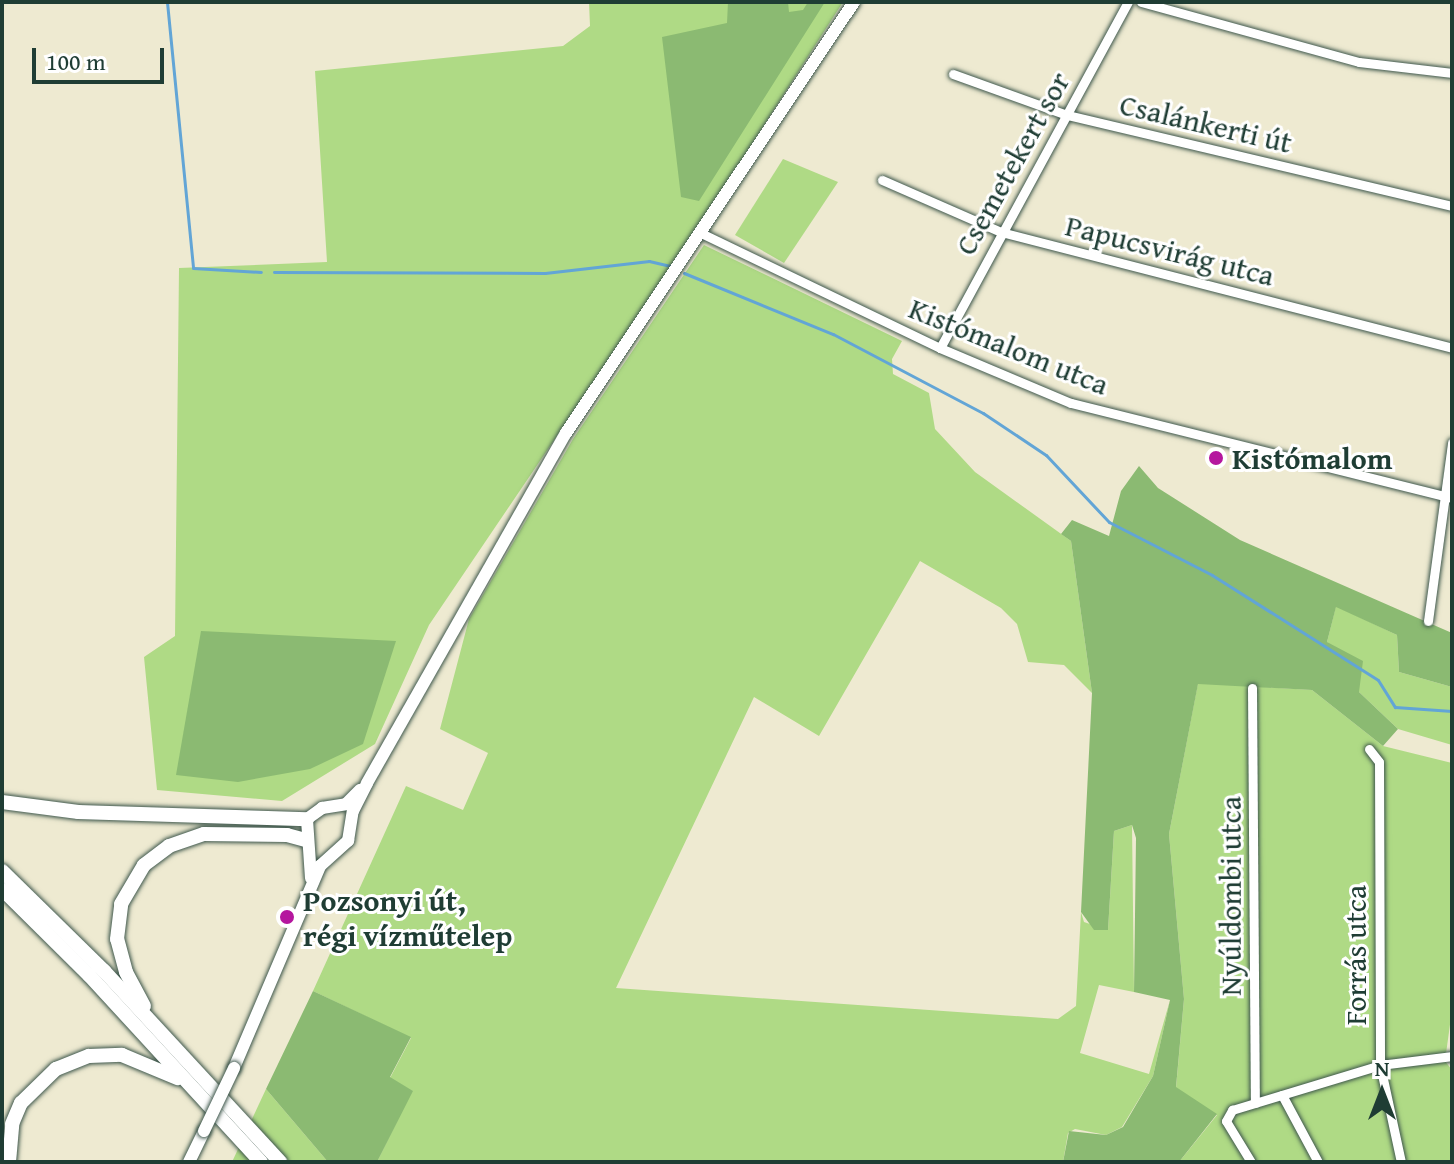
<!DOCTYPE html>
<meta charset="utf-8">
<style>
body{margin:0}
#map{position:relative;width:1454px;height:1164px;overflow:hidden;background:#eeead1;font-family:"Gentium Book Plus",serif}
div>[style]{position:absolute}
.green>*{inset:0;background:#afda85}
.forest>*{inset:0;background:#8bba72}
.stream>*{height:3px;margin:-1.5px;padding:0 1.5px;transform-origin:1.5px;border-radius:1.5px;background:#62a5d6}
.roads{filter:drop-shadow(0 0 2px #3e574c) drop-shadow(0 0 2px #3e574c)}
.minor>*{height:9px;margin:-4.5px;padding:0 4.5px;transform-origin:4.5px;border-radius:4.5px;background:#fff}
.secondary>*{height:12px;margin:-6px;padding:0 6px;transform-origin:6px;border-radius:6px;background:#fff}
.trunk>*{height:14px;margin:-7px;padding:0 7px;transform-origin:7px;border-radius:7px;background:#fff}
.bridges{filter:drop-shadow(0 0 2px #3e574c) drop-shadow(0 0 2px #3e574c)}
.secondary-bridge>*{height:12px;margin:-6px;padding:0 6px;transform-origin:6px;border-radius:6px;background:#fff}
.dots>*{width:22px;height:22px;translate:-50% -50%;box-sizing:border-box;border:4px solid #fff;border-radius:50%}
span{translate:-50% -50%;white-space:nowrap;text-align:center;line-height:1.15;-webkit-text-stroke:6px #fff;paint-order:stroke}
.street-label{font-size:30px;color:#1f3d34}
.poi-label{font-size:30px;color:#1f3d34;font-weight:700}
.left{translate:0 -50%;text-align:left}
.frame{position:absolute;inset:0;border:4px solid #1f3d34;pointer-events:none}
.north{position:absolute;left:1342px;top:1052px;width:80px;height:80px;-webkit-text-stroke:6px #fff;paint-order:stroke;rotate:0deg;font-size:22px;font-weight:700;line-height:32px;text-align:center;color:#1f3d34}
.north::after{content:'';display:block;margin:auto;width:28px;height:36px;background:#1f3d34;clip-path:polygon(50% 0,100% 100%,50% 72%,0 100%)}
.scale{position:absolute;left:32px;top:48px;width:132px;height:36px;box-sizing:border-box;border:4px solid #1f3d34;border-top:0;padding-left:10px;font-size:24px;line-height:28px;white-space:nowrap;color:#1f3d34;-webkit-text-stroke:6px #fff;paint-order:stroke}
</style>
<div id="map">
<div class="green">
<div style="clip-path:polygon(589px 2px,843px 2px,707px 214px,429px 625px,375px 744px,282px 801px,157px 790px,144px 657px,175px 636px,179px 268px,327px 262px,315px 71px,563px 46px,590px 26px)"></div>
<div style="clip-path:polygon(783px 159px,838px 182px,784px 263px,735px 235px)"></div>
<div style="clip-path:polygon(704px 245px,902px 341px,892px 359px,893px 374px,929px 393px,935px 429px,975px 472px,1071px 541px,1092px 693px,1064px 665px,1028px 662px,1017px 624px,1001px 608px,920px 561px,819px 736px,754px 697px,616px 988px,1058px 1019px,1076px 1006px,1081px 912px,1084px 922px,1108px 930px,1114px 831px,1132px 825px,1134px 992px,1099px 985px,1080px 1053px,1149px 1074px,1170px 1000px,1153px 1076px,1122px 1127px,1106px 1135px,1075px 1129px,1068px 1133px,1063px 1162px,377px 1162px,412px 1091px,390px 1078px,411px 1038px,313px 991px,406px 786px,463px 810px,488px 753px,440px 729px,469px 619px,573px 439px)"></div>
<div style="clip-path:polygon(1336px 606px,1397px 635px,1399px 672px,1452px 687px,1452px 745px,1398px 729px,1359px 692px,1327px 642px)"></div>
<div style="clip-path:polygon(1198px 683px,1312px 690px,1383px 746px,1452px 763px,1452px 1010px,1445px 1061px,1452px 1070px,1452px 1162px,1179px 1162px,1217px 1115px,1176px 1088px,1184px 999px,1169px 834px)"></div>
<div style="clip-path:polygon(266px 1089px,328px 1162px,232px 1162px)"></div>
</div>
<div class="forest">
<div style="clip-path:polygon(728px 2px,788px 2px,789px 12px,803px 10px,808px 2px,825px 2px,699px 201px,681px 197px,662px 37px,727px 23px)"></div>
<div style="clip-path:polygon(1139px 466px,1158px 488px,1240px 540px,1452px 633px,1452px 687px,1399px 672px,1397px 635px,1336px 607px,1327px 642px,1363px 661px,1359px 692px,1398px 729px,1383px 746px,1312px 690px,1198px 684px,1169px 834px,1184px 999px,1176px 1087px,1217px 1114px,1179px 1162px,1063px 1162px,1069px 1131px,1106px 1135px,1123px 1127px,1153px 1076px,1170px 1000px,1134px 992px,1136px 838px,1132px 825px,1114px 831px,1108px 930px,1094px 930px,1081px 912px,1092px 693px,1071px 541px,1061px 534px,1072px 520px,1109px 536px,1121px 491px)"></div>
<div style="clip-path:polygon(201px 631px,396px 641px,363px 744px,310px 769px,238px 782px,176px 775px)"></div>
<div style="clip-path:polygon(313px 991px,411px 1037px,390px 1077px,413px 1091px,377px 1162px,328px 1162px,266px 1089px)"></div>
</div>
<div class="stream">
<div style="left:167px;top:2px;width:267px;rotate:84.4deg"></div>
<div style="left:193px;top:268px;width:68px;rotate:3.4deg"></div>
<div style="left:274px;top:272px;width:271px;rotate:0.2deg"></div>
<div style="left:545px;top:273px;width:105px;rotate:-6.6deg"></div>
<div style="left:649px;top:261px;width:23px;rotate:13deg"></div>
<div style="left:684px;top:273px;width:161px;rotate:22.3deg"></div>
<div style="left:833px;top:334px;width:170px;rotate:27.8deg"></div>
<div style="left:983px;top:413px;width:76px;rotate:33.7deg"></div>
<div style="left:1046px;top:455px;width:92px;rotate:46.8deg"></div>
<div style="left:1109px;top:522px;width:116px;rotate:27.2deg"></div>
<div style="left:1212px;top:575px;width:196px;rotate:32.3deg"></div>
<div style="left:1378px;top:680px;width:32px;rotate:58deg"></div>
<div style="left:1395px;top:707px;width:57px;rotate:4deg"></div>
</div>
<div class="roads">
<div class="minor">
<div style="left:1141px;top:2px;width:226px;rotate:15.4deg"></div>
<div style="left:1359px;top:62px;width:94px;rotate:6.7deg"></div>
<div style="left:953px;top:74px;width:121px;rotate:19.8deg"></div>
<div style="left:1067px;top:115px;width:396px;rotate:13.3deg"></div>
<div style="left:882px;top:180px;width:130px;rotate:23.6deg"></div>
<div style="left:1001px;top:232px;width:466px;rotate:14.4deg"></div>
<div style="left:703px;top:234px;width:263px;rotate:25.7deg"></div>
<div style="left:940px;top:348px;width:142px;rotate:22.8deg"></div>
<div style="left:1071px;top:403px;width:393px;rotate:14deg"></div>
<div style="left:940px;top:348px;width:394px;rotate:-61.5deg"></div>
<div style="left:1428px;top:621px;width:180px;rotate:-82.3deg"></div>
<div style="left:1252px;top:688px;width:415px;rotate:89.6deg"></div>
<div style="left:1369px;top:749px;width:16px;rotate:52deg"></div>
<div style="left:1379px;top:762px;width:303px;rotate:89.8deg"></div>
<div style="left:1380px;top:1065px;width:99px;rotate:77.8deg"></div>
<div style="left:1282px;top:1095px;width:76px;rotate:61.8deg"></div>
<div style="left:1251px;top:1162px;width:48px;rotate:-121.4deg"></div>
<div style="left:1226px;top:1121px;width:13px;rotate:-61deg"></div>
<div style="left:1232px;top:1110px;width:155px;rotate:-16.9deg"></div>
<div style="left:1380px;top:1065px;width:73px;rotate:-7.1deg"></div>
</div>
<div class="secondary">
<div style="left:311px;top:878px;width:59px;rotate:-93.9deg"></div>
<div style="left:307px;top:819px;width:19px;rotate:-36deg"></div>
<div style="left:322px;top:808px;width:24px;rotate:-9deg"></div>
<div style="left:346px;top:804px;width:20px;rotate:-45deg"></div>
<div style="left:234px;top:1068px;width:220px;rotate:-66.9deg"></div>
<div style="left:320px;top:866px;width:38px;rotate:-42deg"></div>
<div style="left:348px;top:841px;width:30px;rotate:-81deg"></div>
<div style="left:353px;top:811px;width:31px;rotate:-63deg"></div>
<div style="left:367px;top:783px;width:403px;rotate:-60.4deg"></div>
<div style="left:566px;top:433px;width:518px;rotate:-56.25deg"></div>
<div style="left:189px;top:1162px;width:34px;rotate:-64deg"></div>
</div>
<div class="trunk">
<div style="left:2px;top:802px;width:77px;rotate:7.5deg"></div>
<div style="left:78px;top:812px;width:229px;rotate:1.8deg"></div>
<div style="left:2px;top:871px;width:143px;rotate:44.4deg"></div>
<div style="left:104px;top:971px;width:260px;rotate:47.3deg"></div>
<div style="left:2px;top:889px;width:122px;rotate:44.7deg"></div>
<div style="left:89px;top:975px;width:254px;rotate:47.4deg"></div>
<div style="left:144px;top:1006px;width:38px;rotate:-118deg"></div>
<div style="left:126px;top:972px;width:34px;rotate:-105deg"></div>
<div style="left:117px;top:939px;width:35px;rotate:-83deg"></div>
<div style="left:121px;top:904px;width:45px;rotate:-59.5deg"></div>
<div style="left:144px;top:865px;width:31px;rotate:-37deg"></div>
<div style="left:169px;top:846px;width:37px;rotate:-19deg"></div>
<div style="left:204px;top:834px;width:83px;rotate:0.7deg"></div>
<div style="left:287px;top:835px;width:20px;rotate:15deg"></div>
<div style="left:9px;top:1162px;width:38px;rotate:-85deg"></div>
<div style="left:12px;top:1124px;width:23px;rotate:-67deg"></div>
<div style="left:21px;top:1103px;width:49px;rotate:-44.2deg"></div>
<div style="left:56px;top:1069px;width:35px;rotate:-22deg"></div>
<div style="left:89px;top:1056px;width:33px;rotate:-2deg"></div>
<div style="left:122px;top:1055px;width:60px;rotate:22.7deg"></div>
</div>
</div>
<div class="bridges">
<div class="secondary-bridge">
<div style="left:204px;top:1131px;width:70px;rotate:-64.5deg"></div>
</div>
</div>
<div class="dots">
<div style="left:1216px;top:458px;background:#b5179e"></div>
<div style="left:287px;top:917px;background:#b5179e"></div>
</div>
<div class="street-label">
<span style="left:1206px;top:123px;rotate:13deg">Csalánkerti út</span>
<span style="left:1012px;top:163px;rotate:-61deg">Csemetekert sor</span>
<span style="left:1170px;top:250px;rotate:14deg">Papucsvirág utca</span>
<span style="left:1009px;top:346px;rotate:22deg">Kistómalom utca</span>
<span style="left:1230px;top:896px;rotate:-90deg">Nyúldombi utca</span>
<span style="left:1355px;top:955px;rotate:-90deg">Forrás utca</span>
</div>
<div class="poi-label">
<span class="left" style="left:1232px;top:458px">Kistómalom</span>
<span class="left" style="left:303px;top:917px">Pozsonyi út,<br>régi vízműtelep</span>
</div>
<div class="frame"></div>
<div class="north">N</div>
<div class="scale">100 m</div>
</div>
